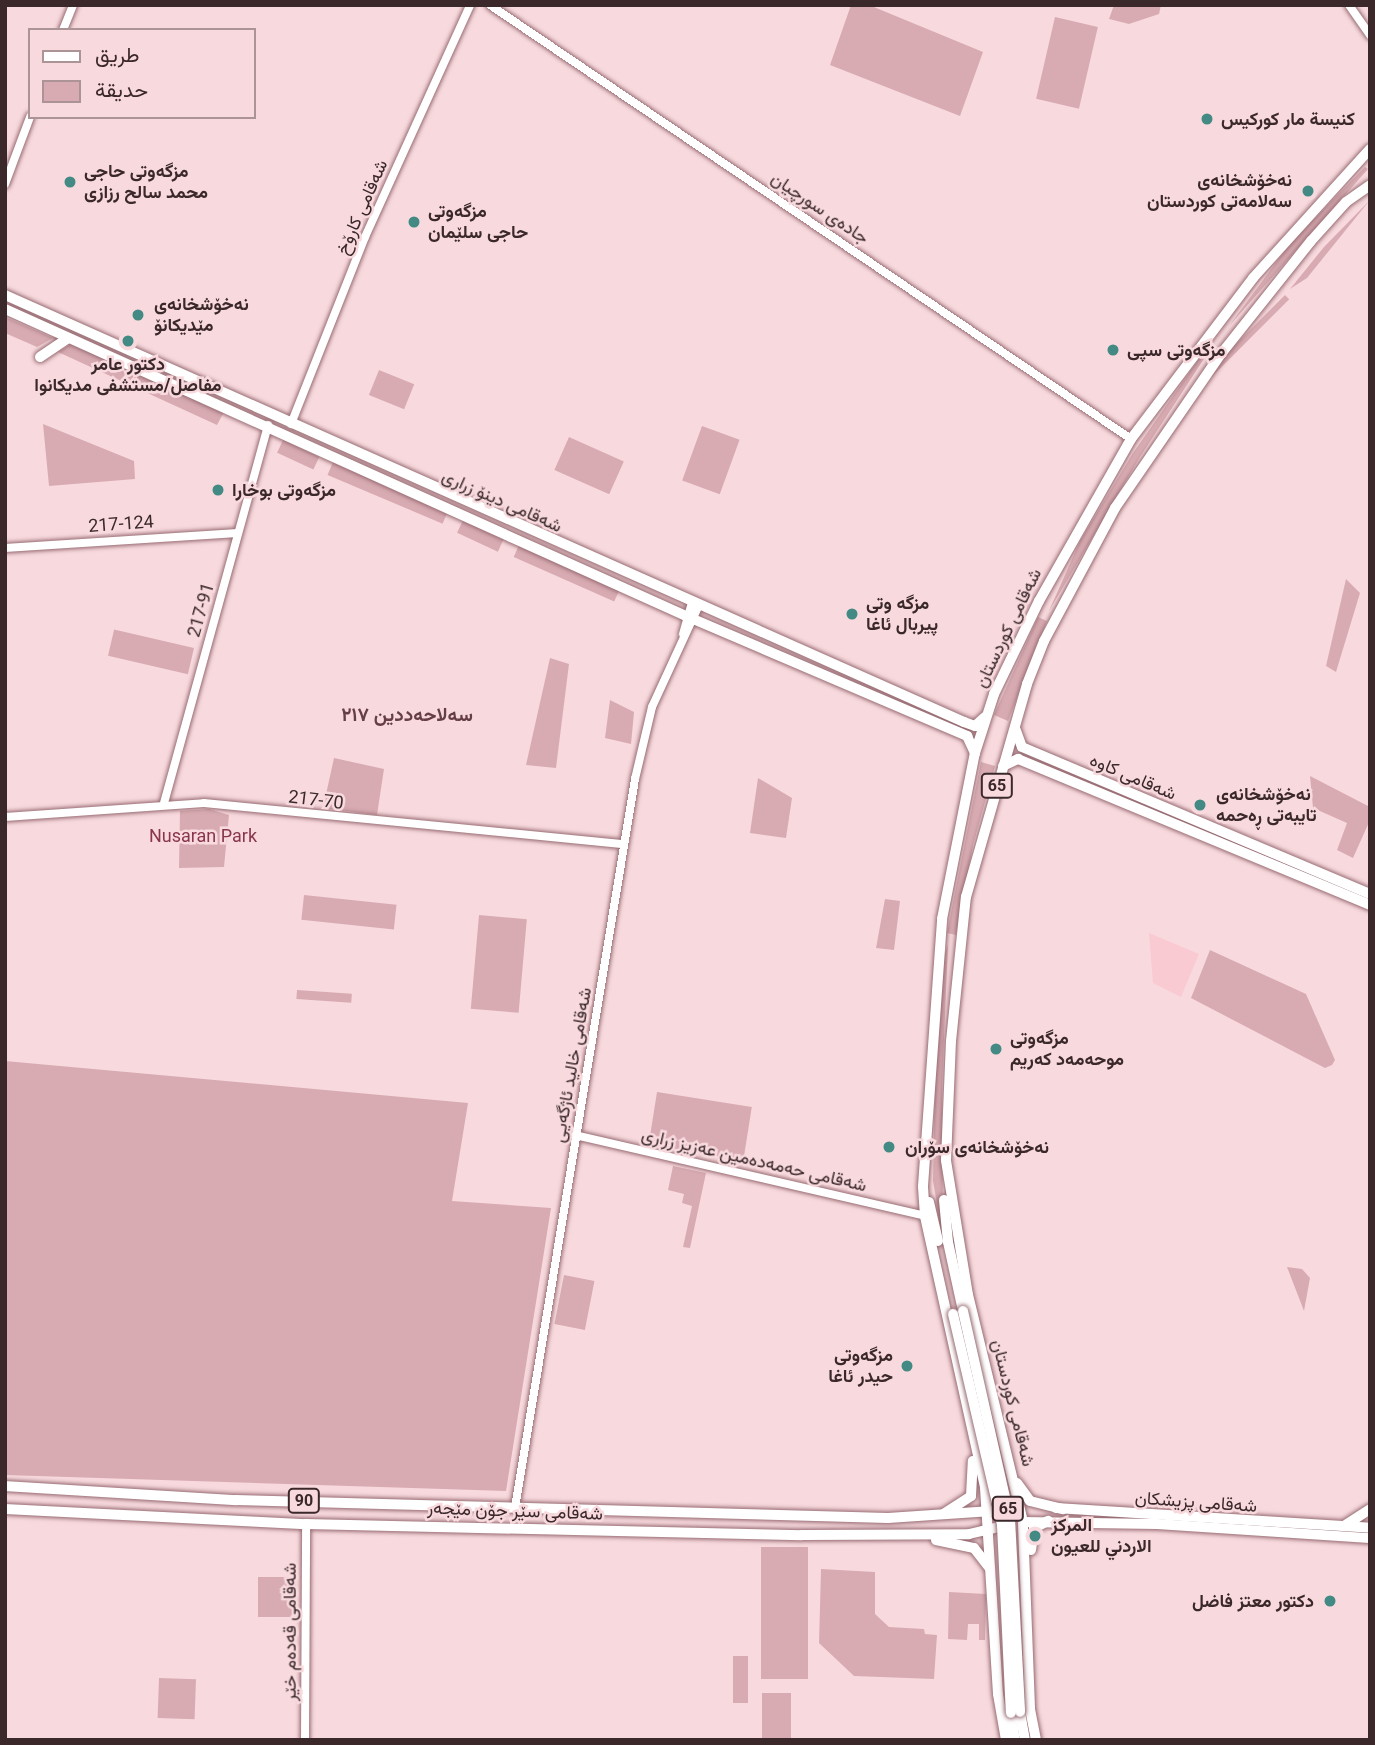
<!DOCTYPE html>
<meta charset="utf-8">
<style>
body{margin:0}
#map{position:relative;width:1375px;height:1745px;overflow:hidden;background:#f8dade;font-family:Roboto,Vazirmatn,sans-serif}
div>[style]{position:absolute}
.built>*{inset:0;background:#f9cad1}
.green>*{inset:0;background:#d8abb2;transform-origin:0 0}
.roads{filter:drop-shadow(0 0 2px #976b72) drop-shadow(0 0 2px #976b72)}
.minor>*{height:8px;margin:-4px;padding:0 4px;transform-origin:4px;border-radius:4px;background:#fff}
.major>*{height:10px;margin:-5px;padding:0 5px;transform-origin:5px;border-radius:5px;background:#fff}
.highway>*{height:10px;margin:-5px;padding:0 5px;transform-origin:5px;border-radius:5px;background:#fff}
.bridges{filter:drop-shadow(0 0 2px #976b72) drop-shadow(0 0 2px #976b72)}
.highway-bridge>*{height:10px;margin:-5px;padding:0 5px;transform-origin:5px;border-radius:5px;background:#fff}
.dots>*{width:19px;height:19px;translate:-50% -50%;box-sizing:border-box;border:4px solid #f8dade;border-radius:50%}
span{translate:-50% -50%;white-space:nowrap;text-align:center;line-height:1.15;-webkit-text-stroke:5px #f8dade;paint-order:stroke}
.shield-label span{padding:2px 5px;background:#f8dade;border:2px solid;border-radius:5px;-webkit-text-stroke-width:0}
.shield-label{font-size:16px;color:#3b282b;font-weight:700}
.poi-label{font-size:18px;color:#3b282b;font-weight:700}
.left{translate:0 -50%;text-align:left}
.right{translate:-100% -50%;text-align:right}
.street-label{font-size:18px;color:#3b282b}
.park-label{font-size:18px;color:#89364a}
.neighbourhood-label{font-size:19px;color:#663e45;font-weight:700}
.frame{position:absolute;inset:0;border:7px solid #3b282b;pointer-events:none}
.legend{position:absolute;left:28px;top:28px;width:228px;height:91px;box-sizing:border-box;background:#f8dade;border:2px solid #ac9396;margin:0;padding:9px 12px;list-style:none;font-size:21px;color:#3b282b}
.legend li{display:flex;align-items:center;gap:14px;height:35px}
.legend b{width:35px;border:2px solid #ac9396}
</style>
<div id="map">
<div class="built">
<div style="clip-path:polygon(1149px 933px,1199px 954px,1181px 997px,1153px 983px)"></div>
</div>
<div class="green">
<div style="clip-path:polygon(851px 5px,869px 5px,983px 52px,960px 116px,830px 65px)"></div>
<div style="clip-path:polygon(1114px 5px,1161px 5px,1159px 14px,1129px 24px,1109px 19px)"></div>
<div style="left:1055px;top:17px;width:44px;height:84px;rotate:13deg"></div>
<div style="clip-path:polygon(1365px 167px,1368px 169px,1229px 326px,1289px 245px)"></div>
<div style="clip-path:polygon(1370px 200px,1307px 278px,1290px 289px,1324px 247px)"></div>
<div style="left:1285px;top:295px;width:6px;height:111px;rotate:45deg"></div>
<div style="clip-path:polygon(5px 317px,53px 338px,37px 347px,5px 333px)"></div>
<div style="clip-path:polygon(71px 344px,224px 412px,217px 425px,58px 352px)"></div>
<div style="clip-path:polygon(1208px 346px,1211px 348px,1140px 457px,1049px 611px,1080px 541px,1133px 453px)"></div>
<div style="left:379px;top:370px;width:38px;height:27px;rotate:22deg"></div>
<div style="clip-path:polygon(43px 424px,134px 461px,135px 479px,49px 486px)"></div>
<div style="left:702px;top:426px;width:40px;height:58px;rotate:20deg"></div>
<div style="left:569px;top:437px;width:60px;height:36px;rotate:24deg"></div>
<div style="left:283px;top:440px;width:40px;height:14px;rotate:25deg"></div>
<div style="left:333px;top:462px;width:125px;height:14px;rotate:23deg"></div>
<div style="left:463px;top:520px;width:45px;height:14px;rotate:25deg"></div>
<div style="left:519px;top:545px;width:110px;height:13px;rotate:24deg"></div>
<div style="clip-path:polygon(1346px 579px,1360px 593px,1336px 672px,1326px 666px)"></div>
<div style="clip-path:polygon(1038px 617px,1047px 621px,1008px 721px,994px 715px)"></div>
<div style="left:194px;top:648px;width:27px;height:82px;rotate:103deg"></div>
<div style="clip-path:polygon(550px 658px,569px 664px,556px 768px,526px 765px)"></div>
<div style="clip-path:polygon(610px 700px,634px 712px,631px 744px,605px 738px)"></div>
<div style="clip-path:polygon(334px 758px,384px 769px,377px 815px,323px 808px)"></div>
<div style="clip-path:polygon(981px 762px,995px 766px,973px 845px,956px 935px,947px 933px)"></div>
<div style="clip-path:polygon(1310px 776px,1370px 807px,1370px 820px,1353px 858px,1337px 850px,1347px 823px,1313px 808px)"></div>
<div style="clip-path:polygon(758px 778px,792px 798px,786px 838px,750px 833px)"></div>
<div style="clip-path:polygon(209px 809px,229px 815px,224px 867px,179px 868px,180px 811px)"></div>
<div style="left:304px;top:895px;width:93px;height:25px;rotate:6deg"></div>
<div style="clip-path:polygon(885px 899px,900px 901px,894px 950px,876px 948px)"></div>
<div style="left:479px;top:915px;width:48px;height:94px;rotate:5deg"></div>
<div style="clip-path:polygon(948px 944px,942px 1085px,943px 1238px,933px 1181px,935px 1085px,943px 960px)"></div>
<div style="clip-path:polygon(1210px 950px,1306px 994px,1335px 1060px,1332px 1065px,1325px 1068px,1191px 998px)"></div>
<div style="left:297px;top:990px;width:55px;height:9px;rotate:4deg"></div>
<div style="clip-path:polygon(5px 1061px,468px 1103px,452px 1201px,551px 1208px,506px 1491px,5px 1475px)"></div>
<div style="left:657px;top:1092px;width:96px;height:54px;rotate:9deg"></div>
<div style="clip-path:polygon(673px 1166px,706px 1173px,690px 1248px,683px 1247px,692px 1206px,682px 1203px,684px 1194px,668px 1190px)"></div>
<div style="clip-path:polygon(1287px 1267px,1302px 1269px,1310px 1278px,1304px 1311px)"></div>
<div style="left:564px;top:1275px;width:31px;height:50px;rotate:11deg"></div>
<div style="left:761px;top:1547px;width:47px;height:132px"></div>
<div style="clip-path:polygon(821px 1569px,875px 1572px,875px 1614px,889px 1627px,924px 1629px,925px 1634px,937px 1635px,934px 1679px,854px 1676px,819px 1643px)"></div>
<div style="left:258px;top:1577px;width:38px;height:40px"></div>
<div style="clip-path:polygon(949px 1592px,986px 1594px,985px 1640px,979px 1640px,979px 1624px,968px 1624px,967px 1640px,948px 1639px)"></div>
<div style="left:733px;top:1656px;width:15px;height:47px"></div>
<div style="left:159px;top:1678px;width:37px;height:40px;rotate:2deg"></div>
<div style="left:791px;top:1693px;width:47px;height:29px;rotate:90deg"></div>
</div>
<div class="roads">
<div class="minor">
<div style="left:490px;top:5px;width:774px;rotate:34.1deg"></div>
<div style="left:1349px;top:5px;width:37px;rotate:55deg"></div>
<div style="left:63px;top:30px;width:27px;rotate:-68deg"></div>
<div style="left:5px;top:184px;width:72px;rotate:-69.5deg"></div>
<div style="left:291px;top:424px;width:201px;rotate:-68.4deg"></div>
<div style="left:365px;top:237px;width:255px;rotate:-65.6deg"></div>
<div style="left:5px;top:548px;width:233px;rotate:-3.7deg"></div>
<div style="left:683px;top:634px;width:33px;rotate:-74deg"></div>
<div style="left:164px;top:803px;width:392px;rotate:-74.6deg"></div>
<div style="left:5px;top:817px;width:199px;rotate:-4deg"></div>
<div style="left:204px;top:803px;width:422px;rotate:5.6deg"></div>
<div style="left:575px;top:1135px;width:359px;rotate:13deg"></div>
<div style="left:515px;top:1508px;width:739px;rotate:-80.65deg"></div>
<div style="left:635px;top:779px;width:74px;rotate:-76.7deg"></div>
<div style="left:652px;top:707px;width:112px;rotate:-65.3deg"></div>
<div style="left:305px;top:1740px;width:216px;rotate:-89.7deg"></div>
</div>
<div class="major">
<div style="left:5px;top:295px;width:1050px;rotate:24deg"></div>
<div style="left:964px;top:722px;width:12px;rotate:20deg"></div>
<div style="left:975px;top:726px;width:13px;rotate:-42deg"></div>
<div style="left:5px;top:309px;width:747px;rotate:24.27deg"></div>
<div style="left:686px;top:616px;width:306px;rotate:23.1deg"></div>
<div style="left:967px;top:736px;width:19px;rotate:65deg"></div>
<div style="left:40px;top:357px;width:34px;rotate:-34deg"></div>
<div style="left:1015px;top:728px;width:20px;rotate:70deg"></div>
<div style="left:1022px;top:747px;width:378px;rotate:22.9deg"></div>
<div style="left:1003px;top:766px;width:17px;rotate:-25deg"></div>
<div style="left:1018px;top:759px;width:381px;rotate:22.5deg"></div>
<div style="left:1056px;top:1508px;width:315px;rotate:3.6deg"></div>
<div style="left:1023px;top:1522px;width:134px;rotate:0.9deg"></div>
<div style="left:1157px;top:1524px;width:213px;rotate:3.8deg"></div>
<div style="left:1344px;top:1526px;width:31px;rotate:-33deg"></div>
</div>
<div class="highway">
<div style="left:944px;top:1200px;width:42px;rotate:84.6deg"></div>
<div style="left:948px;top:1242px;width:71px;rotate:77.7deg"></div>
<div style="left:929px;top:1202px;width:40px;rotate:77deg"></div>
<div style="left:1017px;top:1483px;width:22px;rotate:54deg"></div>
<div style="left:1030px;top:1501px;width:34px;rotate:14deg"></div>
<div style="left:5px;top:1486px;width:231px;rotate:3.5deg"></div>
<div style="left:236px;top:1500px;width:652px;rotate:1.58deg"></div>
<div style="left:888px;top:1518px;width:104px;rotate:-3.9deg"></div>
<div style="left:5px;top:1509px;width:301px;rotate:2.9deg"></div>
<div style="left:306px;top:1524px;width:496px;rotate:1.3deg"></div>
<div style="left:802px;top:1535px;width:167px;rotate:-0.3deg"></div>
<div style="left:969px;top:1534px;width:27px;rotate:-13deg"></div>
<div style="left:945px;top:1513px;width:31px;rotate:-33deg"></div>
<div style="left:971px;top:1496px;width:35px;rotate:-87deg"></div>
<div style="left:936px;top:1540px;width:39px;rotate:12deg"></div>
<div style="left:974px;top:1548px;width:24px;rotate:52deg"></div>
<div style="left:1031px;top:1550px;width:22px;rotate:-82deg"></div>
<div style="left:1034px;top:1528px;width:16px;rotate:-27deg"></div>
<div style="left:1020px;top:1712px;width:28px;rotate:80deg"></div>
<div style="left:1011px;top:1713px;width:27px;rotate:82deg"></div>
<div style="left:1006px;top:1740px;width:47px;rotate:-99.9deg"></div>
<div style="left:998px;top:1694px;width:207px;rotate:-93.6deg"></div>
<div style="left:985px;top:1487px;width:278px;rotate:-102.5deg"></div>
<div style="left:925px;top:1216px;width:30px;rotate:-94deg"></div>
<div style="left:923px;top:1186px;width:268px;rotate:-85.9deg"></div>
<div style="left:942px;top:919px;width:169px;rotate:-78.8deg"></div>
<div style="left:975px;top:753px;width:62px;rotate:-72.1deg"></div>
<div style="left:994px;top:694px;width:103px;rotate:-64.2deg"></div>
<div style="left:1039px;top:601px;width:186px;rotate:-60.4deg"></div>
<div style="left:1131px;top:439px;width:202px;rotate:-52.8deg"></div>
<div style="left:1253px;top:278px;width:174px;rotate:-47.8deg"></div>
<div style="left:1036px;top:1740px;width:33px;rotate:-101deg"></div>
<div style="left:1030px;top:1708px;width:186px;rotate:-92.2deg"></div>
<div style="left:1023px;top:1522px;width:234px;rotate:-103.6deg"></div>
<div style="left:968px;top:1295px;width:137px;rotate:-99.3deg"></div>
<div style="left:946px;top:1160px;width:119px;rotate:-87.6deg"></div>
<div style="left:951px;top:1041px;width:145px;rotate:-84.1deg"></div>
<div style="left:966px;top:897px;width:222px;rotate:-74deg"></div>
<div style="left:1027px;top:684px;width:46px;rotate:-68.4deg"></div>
<div style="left:1044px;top:641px;width:151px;rotate:-61.9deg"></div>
<div style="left:1115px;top:508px;width:187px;rotate:-55.5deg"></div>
<div style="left:1221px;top:354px;width:144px;rotate:-51.5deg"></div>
<div style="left:1311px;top:241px;width:52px;rotate:-48.1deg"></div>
<div style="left:1346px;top:202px;width:29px;rotate:-35deg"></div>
</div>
</div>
<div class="bridges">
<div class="highway-bridge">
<div style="left:963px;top:1311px;width:213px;rotate:77.3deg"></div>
<div style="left:1010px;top:1519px;width:193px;rotate:87deg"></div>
<div style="left:953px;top:1314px;width:217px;rotate:76.9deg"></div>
<div style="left:1002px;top:1525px;width:188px;rotate:87.3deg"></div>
</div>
</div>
<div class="dots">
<div style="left:1207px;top:119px;background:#438984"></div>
<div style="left:70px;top:182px;background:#438984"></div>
<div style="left:1308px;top:191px;background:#438984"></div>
<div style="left:414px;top:222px;background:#438984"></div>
<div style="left:138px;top:315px;background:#438984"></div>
<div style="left:128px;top:341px;background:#438984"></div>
<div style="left:1113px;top:350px;background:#438984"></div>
<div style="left:218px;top:490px;background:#438984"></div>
<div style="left:852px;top:614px;background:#438984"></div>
<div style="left:1200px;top:805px;background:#438984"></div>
<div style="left:996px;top:1049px;background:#438984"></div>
<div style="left:889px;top:1147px;background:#438984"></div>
<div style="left:907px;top:1366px;background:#438984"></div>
<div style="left:1035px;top:1536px;background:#438984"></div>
<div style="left:1330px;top:1601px;background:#438984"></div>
</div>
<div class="shield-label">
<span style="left:997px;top:786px">65</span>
<span style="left:304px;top:1501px">90</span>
<span style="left:1008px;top:1509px">65</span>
</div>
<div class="poi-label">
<span class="left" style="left:1221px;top:119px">كنيسة مار كوركيس</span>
<span class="left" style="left:84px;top:182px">مزگەوتی حاجی<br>محمد سالح رزازی</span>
<span class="right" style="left:1292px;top:191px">نەخۆشخانەی<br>سەلامەتی کوردستان</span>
<span class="left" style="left:428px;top:222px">مزگەوتی<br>حاجی سلێمان</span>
<span class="left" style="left:154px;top:315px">نەخۆشخانەی<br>مێدیکانۆ</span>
<span class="left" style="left:1127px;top:350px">مزگەوتی سپی</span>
<span style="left:128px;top:375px">دكتور عامر<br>مفاصل/مستشفى مديكانوا</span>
<span class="left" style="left:232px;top:490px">مزگەوتی بوخارا</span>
<span class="left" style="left:866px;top:614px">مزگه وتى<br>پيربال ئاغا</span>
<span class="left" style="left:1216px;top:805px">نەخۆشخانەی<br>تایبەتی ڕەحمە</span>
<span class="left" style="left:1010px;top:1049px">مزگەوتی<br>موحەمەد کەریم</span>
<span class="left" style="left:905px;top:1147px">نەخۆشخانەی سۆران</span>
<span class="right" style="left:893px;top:1366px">مزگەوتی<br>حیدر ئاغا</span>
<span class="left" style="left:1051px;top:1536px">المركز<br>الاردني للعيون</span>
<span class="right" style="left:1314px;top:1601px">دكتور معتز فاضل</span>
</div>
<div class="street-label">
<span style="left:362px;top:207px;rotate:-66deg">شەقامی کارۆخ</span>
<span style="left:820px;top:208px;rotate:34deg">جادەی سورچیان</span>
<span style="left:502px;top:501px;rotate:24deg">شەقامی دینۆ زراری</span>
<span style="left:121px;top:524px;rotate:-4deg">217-124</span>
<span style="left:201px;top:610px;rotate:-74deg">217-91</span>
<span style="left:1008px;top:628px;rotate:-64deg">شەقامی کوردستان</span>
<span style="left:1133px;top:777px;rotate:23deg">شەقامی کاوە</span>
<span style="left:316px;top:800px;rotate:7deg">217-70</span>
<span style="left:572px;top:1065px;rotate:-80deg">شەقامی خالید ئاژگەیی</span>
<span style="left:754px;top:1160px;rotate:13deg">شەقامی حەمەدەمین عەزیز زراری</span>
<span style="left:1013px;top:1403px;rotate:76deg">شەقامی کوردستان</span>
<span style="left:1196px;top:1502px;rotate:4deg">شەقامی پزیشکان</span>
<span style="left:515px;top:1511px;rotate:2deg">شەقامی سێر جۆن مێجەر</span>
<span style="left:290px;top:1632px;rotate:-90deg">شەقامی قەدەم خێر</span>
</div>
<div class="park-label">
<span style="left:203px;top:836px">Nusaran Park</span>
</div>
<div class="neighbourhood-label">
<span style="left:407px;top:715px">سەلاحەددین ٢١٧</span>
</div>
<div class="frame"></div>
<ul class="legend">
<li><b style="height:9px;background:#fff"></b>طريق</li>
<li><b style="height:19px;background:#d8abb2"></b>حديقة</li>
</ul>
</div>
